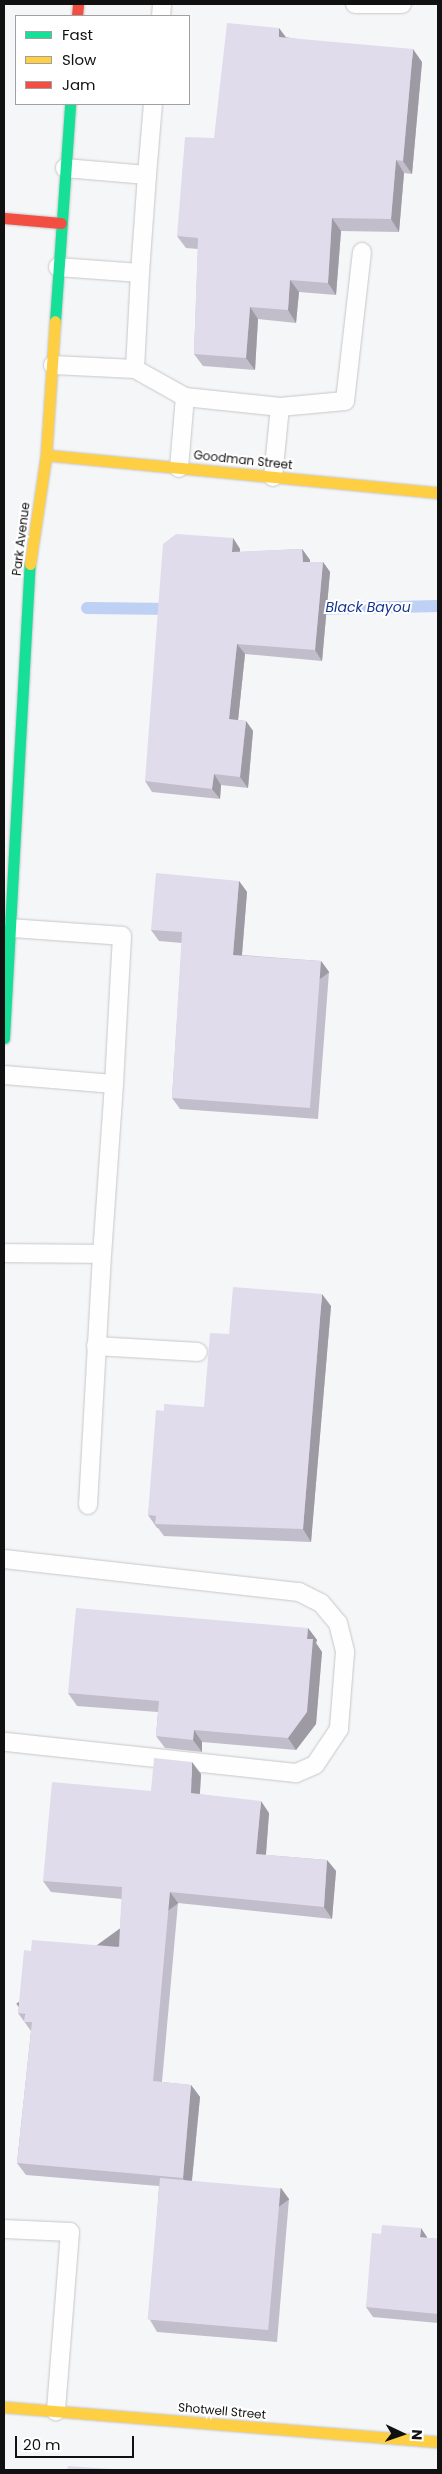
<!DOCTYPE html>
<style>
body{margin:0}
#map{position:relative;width:442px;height:2474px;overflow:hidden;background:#f5f6f8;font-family:Poppins,sans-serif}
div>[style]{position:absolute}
.stream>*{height:12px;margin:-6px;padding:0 6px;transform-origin:6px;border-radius:6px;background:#bed0f4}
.roads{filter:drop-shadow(0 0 1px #c7c7c9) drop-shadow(0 0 1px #c7c7c9)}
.lane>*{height:18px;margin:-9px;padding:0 9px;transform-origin:9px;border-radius:9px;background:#fefefe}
.fast>*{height:11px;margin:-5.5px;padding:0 5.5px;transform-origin:5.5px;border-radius:5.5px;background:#16e098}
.slow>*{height:11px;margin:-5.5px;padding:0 5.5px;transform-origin:5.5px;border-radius:5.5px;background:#ffcf43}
.jam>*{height:11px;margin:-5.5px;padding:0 5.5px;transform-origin:5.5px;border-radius:5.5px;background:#f24e42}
.wall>*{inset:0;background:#c1bdca}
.shaded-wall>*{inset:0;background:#9d9aa4;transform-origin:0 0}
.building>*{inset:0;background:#e0dceb;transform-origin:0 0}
span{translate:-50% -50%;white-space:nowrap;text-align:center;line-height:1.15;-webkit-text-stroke:4px #fff;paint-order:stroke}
.street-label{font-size:12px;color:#111112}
.water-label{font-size:14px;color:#143593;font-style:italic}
.frame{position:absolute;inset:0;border:5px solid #111112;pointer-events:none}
.legend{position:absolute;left:15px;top:15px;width:175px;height:90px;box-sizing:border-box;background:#fff;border:1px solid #a0a0a0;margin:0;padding:6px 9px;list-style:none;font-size:15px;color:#111112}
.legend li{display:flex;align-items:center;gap:10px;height:25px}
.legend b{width:25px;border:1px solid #a0a0a0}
.north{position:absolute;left:377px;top:2409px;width:50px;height:50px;-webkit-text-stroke:4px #fff;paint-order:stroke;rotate:93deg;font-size:14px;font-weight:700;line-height:20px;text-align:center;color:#111112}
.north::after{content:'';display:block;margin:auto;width:18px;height:22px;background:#111112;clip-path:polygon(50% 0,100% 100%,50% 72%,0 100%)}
.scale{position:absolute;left:15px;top:2436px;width:119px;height:22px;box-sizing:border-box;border:2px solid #111112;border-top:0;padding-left:6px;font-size:15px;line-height:18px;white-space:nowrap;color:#111112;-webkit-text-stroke:4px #fff;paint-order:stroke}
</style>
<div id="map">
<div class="stream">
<div style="left:87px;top:608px;width:86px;rotate:0.7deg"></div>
<div style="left:311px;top:609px;width:127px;rotate:-1.4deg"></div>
</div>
<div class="roads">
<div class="lane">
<div style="left:355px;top:4px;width:47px"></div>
<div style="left:161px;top:16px;width:12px;rotate:-85deg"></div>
<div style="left:65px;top:168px;width:82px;rotate:4.9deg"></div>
<div style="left:147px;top:175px;width:98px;rotate:94.1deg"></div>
<div style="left:147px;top:175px;width:71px;rotate:-85.2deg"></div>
<div style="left:58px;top:267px;width:82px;rotate:4.2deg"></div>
<div style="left:140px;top:273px;width:96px;rotate:93deg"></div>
<div style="left:135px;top:369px;width:57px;rotate:29.2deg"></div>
<div style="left:185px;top:397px;width:96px;rotate:6deg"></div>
<div style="left:280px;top:407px;width:65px;rotate:-5.3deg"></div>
<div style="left:345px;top:401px;width:150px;rotate:-83.5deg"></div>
<div style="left:53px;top:365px;width:82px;rotate:2.8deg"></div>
<div style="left:179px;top:468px;width:71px;rotate:-85.2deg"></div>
<div style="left:273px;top:477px;width:70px;rotate:-84.3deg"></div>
<div style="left:11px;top:928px;width:111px;rotate:4.1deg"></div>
<div style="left:122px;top:936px;width:148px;rotate:93.1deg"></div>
<div style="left:4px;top:1075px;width:110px;rotate:4.7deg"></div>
<div style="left:114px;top:1084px;width:170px;rotate:94deg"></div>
<div style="left:102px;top:1254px;width:98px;rotate:-179.4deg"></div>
<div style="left:96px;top:1346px;width:102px;rotate:3.4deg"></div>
<div style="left:88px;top:1505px;width:251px;rotate:-86.8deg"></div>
<div style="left:4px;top:1559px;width:297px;rotate:6.4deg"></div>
<div style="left:299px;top:1592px;width:25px;rotate:27deg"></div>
<div style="left:321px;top:1603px;width:26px;rotate:50deg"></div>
<div style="left:338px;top:1623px;width:30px;rotate:76deg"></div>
<div style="left:345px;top:1652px;width:77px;rotate:94.5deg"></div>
<div style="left:339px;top:1729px;width:43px;rotate:123.7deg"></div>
<div style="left:315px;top:1765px;width:21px;rotate:157deg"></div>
<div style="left:296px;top:1773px;width:294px;rotate:-173.9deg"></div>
<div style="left:4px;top:2229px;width:66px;rotate:2.6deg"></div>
<div style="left:70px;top:2232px;width:180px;rotate:94.5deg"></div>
</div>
<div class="fast">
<div style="left:55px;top:321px;width:218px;rotate:-86deg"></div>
<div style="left:4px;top:1038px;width:475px;rotate:-86.9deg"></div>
</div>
<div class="slow">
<div style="left:46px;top:455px;width:394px;rotate:5.5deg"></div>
<div style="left:30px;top:564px;width:110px;rotate:-81.6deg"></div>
<div style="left:46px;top:455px;width:134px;rotate:-86.2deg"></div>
<div style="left:4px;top:2407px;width:435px;rotate:4.6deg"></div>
</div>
<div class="jam">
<div style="left:77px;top:16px;width:12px;rotate:-85deg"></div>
<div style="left:4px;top:218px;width:57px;rotate:5deg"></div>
</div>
</div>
<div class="wall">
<div style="clip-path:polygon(286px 37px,422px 62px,412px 174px,404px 173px,399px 232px,341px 231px,336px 295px,299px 292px,296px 323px,258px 319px,255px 370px,203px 366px,194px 354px,198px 249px,186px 248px,177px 236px,214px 138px)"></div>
<div style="clip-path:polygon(233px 538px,240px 549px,240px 552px,302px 549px,310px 560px,310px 562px,323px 562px,330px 572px,322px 661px,245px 654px,238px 720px,246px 721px,253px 731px,248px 788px,221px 785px,220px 799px,152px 792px,145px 781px)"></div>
<div style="clip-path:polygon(239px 881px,247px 892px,242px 955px,321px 961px,329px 972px,318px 1119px,180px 1109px,172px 1098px,182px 943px,159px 941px,151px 930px)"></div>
<div style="clip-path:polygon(331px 1306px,311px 1542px,164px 1536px,158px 1528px,157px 1528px,148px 1515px,164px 1411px,204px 1407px,229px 1334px)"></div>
<div style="clip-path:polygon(308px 1628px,317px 1640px,316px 1643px,322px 1652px,316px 1724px,296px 1750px,202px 1742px,202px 1752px,165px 1748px,156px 1736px,158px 1712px,77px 1706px,68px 1693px)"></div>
<div style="clip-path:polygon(201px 1774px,200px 1794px,269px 1813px,266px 1855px,327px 1860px,336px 1871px,332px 1919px,178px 1903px,162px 2082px,191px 2085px,200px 2097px,192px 2181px,289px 2199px,277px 2342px,157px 2332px,150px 2320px,159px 2186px,26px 2175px,17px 2163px,31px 2031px,18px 2013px,31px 1951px,119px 1947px,122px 1899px,51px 1892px,43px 1881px,151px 1791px)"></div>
<div style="clip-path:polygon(381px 2234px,427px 2237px,427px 2238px,438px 2239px,438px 2323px,373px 2317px,366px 2307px)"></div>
</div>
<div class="shaded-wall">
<div style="clip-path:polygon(279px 28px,288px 40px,279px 37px)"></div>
<div style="clip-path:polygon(413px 49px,422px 62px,412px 174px,403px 161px)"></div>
<div style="clip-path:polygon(396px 160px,404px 173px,399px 232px,391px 219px)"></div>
<div style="clip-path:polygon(332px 218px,341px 231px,336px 295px,328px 283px)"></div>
<div style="clip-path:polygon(290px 280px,299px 292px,296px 323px,288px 310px)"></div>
<div style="clip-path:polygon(250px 307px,258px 319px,255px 370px,246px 358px)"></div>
<div style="clip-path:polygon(233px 538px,240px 549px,240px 563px,232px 552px)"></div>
<div style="clip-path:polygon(302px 549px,310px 560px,310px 573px,303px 562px)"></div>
<div style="clip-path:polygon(323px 562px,330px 572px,322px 661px,315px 650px)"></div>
<div style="clip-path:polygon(237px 644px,245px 654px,237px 730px,229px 719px)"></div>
<div style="clip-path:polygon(246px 721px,253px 731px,248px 788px,240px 777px)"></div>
<div style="clip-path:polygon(214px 774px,221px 785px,220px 799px,212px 789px)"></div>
<div style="clip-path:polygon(239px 881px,247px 892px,241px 966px,233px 955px)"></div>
<div style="left:321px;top:961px;width:14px;height:147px;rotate:54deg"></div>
<div style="clip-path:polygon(322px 1294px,331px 1306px,311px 1542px,303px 1529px)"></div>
<div style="clip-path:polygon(308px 1628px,317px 1640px,316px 1643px,322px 1652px,316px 1724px,296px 1750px,288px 1738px,307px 1639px)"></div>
<div style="clip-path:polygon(194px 1730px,202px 1742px,202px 1752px,193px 1740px)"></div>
<div style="clip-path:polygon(192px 1762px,201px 1774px,199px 1805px,191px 1793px)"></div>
<div style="clip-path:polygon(261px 1801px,269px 1813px,265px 1866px,256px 1854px)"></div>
<div style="clip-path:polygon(327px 1860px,336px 1871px,332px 1919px,324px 1907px)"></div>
<div style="left:170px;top:1892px;width:14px;height:190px;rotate:54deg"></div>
<div style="clip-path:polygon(191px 2085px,200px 2097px,191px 2189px,183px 2178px)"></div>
<div style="left:281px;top:2188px;width:14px;height:144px;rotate:54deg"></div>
<div style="clip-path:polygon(421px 2228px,427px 2237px,426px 2247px,420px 2237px)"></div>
</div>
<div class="building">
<div style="clip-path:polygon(227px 23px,279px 28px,279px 37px,413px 49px,403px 161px,396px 160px,391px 219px,332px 218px,328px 283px,290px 280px,288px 310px,250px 307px,246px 358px,194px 354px,198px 238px,177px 236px,185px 137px,214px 138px)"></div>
<div style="clip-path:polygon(176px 534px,233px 538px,232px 552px,302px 549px,303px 562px,323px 562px,315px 650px,237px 644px,229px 719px,246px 721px,240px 777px,214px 774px,212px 789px,145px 781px,163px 544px)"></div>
<div style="clip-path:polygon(156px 873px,239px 881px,233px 955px,321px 961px,310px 1108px,172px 1098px,182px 932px,151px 930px)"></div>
<div style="clip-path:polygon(233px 1287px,322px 1294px,303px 1529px,155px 1524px,156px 1516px,148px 1515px,156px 1410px,164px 1411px,164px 1404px,204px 1407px,210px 1333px,229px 1334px)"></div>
<div style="clip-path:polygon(76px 1608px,308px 1628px,307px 1639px,313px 1639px,307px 1712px,288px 1738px,194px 1730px,193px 1740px,156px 1736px,159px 1701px,68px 1693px)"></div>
<div style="clip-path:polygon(154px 1758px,192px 1762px,191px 1793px,261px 1801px,256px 1854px,327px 1860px,324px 1907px,170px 1892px,153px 2081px,191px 2085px,183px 2178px,17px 2163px,32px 2022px,24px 2022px,25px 2014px,18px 2013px,24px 1950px,31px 1951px,32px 1940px,119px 1947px,122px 1887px,43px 1881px,52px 1782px,151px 1791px)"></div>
<div style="left:160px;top:2178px;width:121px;height:142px;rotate:5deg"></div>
<div style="clip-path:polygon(382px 2225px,421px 2228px,420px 2237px,438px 2239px,438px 2314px,366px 2307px,372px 2233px,381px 2234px)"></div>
<div style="clip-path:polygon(68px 2466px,126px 2470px,67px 2470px)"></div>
</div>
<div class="street-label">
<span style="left:243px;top:460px;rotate:6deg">Goodman Street</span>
<span style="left:21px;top:539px;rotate:-83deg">Park Avenue</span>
<span style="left:222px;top:2411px;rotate:5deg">Shotwell Street</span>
</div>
<div class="water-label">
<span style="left:368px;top:607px">Black Bayou</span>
</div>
<div class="frame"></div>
<ul class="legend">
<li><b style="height:6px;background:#16e098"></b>Fast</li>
<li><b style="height:6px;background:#ffcf43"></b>Slow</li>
<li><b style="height:6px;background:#f24e42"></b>Jam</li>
</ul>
<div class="north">N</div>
<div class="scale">20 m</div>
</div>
